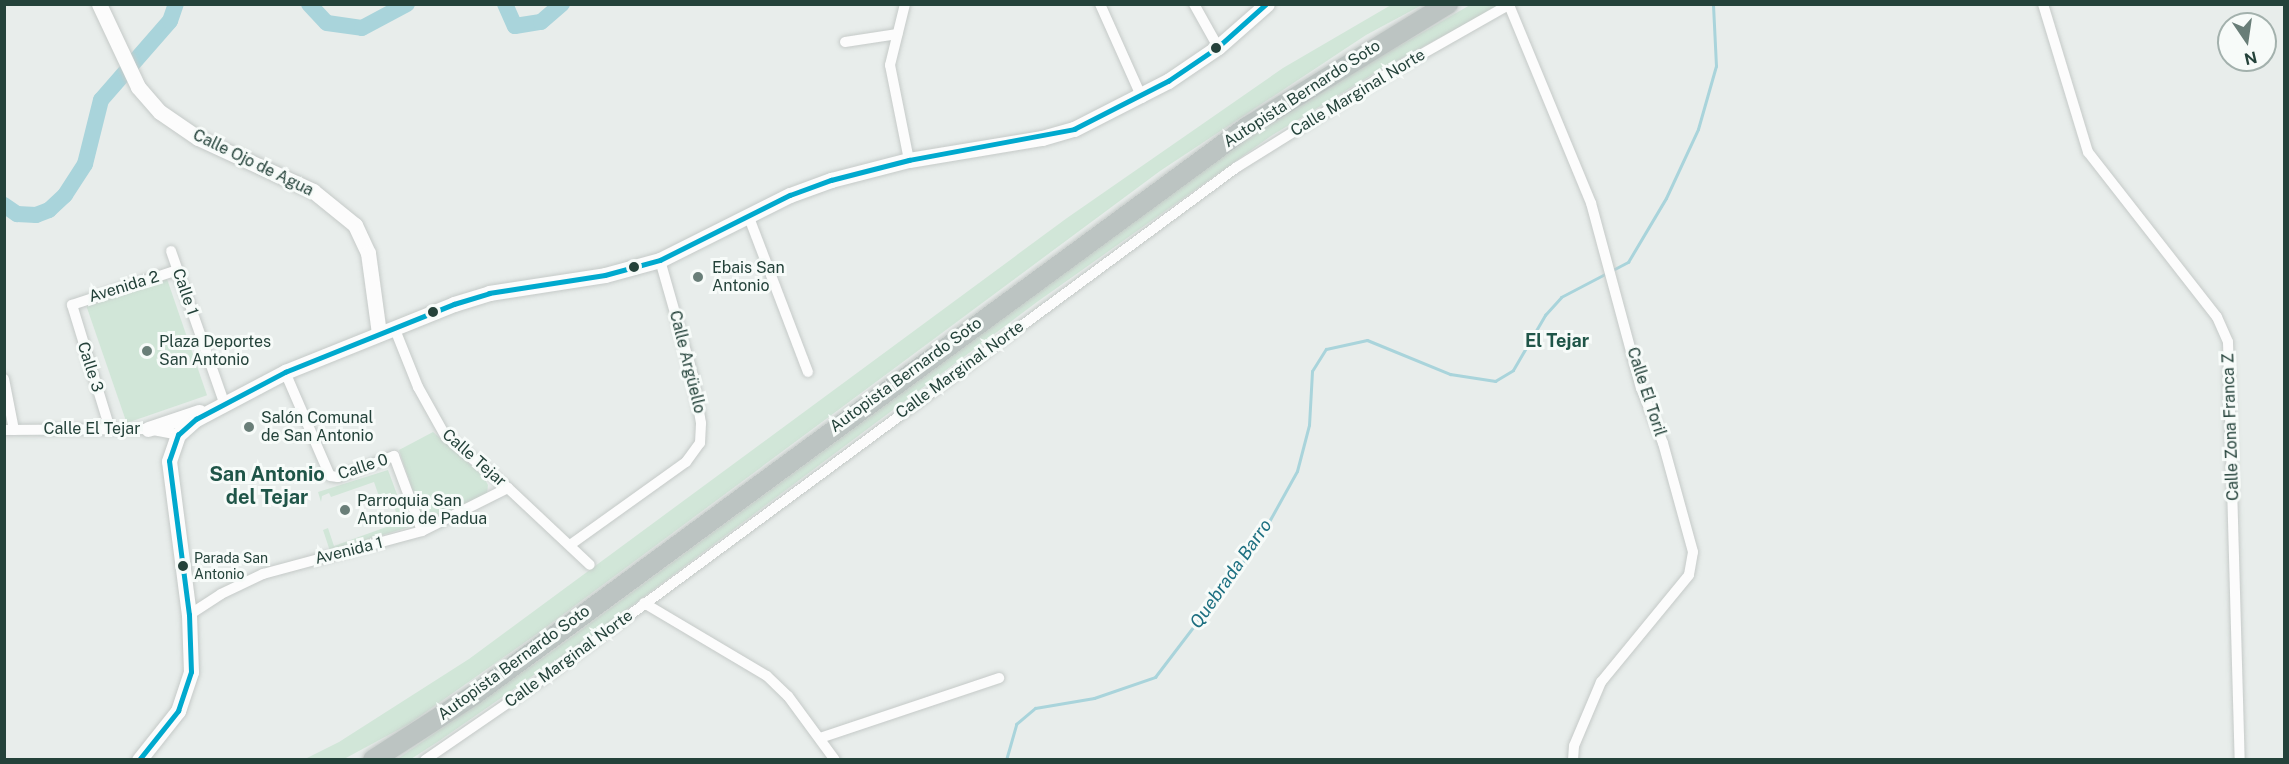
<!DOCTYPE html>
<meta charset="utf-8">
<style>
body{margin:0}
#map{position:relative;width:2289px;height:764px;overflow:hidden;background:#e8edeb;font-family:"Public Sans",sans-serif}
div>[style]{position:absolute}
.green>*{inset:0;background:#d1e6d8;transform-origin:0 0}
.stream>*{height:3px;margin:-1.5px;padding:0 1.5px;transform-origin:1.5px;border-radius:1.5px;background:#a9d4db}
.river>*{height:16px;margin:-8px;padding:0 8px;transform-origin:8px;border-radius:8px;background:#a9d4db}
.roads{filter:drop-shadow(0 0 2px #c5cac8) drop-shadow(0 0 2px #c5cac8)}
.street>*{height:10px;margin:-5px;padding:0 5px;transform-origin:5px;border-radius:5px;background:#fcfcfc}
.secondary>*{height:15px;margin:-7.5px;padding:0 7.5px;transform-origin:7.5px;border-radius:7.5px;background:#fcfcfc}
.highway>*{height:20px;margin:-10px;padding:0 10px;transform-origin:10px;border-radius:10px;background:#bcc4c2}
.bus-1>*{height:4.5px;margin:-2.25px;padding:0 2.25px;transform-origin:2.25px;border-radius:2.25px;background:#00a9ce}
.dots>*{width:16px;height:16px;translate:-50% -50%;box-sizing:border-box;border:3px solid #f7fbf9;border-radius:50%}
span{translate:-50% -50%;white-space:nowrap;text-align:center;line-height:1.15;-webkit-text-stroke:6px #f7fbf9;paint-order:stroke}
.bus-label{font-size:14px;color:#24423a}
.left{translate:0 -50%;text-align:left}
.street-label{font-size:16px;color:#24423a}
.poi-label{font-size:16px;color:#24423a}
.neighbourhood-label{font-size:18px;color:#1f5548;font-weight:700}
.water-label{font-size:18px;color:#1c6f80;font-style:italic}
.quarter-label{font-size:20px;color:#1f5548;font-weight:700}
.frame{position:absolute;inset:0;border:6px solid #24423a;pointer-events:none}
.north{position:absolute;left:2217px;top:12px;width:60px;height:60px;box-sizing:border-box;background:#f7fbf9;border:2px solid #a3b1ad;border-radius:50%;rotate:167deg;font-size:16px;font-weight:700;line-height:24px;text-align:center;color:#24423a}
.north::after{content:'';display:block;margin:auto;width:21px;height:27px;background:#697e78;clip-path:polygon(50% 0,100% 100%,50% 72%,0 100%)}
</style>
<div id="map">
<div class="green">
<div style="clip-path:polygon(1391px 5px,1422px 5px,1366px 35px,1160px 171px,538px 633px,409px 724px,344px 759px,303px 760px,339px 742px,469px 659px,1067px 218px,1283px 68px)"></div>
<div style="clip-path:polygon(1470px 5px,1501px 5px,1385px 67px,1271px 136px,1037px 302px,606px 625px,439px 741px,411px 759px,396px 760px,550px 653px,1235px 147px,1323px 90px)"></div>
<div style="left:167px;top:279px;width:123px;height:85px;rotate:71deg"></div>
<div style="clip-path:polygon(433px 432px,483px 476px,488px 485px,487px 494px,431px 521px,421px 515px,399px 450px)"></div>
<div style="clip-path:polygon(388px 470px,409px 527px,330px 551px,323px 530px,328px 528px,334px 546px,400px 522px,392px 502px,382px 505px,374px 482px,331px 497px,329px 493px,322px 496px,321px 502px,318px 492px)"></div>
</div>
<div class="stream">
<div style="left:1006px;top:760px;width:37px;rotate:-74deg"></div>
<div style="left:1016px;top:724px;width:25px;rotate:-40deg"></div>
<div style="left:1035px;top:708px;width:60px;rotate:-9.6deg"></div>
<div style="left:1094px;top:698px;width:65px;rotate:-19deg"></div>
<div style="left:1155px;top:677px;width:168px;rotate:-52.7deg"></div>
<div style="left:1257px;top:543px;width:82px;rotate:-60.9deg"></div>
<div style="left:1297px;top:471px;width:48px;rotate:-75.4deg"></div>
<div style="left:1309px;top:425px;width:54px;rotate:-86.8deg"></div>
<div style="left:1312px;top:371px;width:26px;rotate:-58deg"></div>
<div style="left:1326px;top:349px;width:42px;rotate:-12.4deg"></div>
<div style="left:1367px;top:340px;width:90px;rotate:22.3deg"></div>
<div style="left:1450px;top:374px;width:46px;rotate:8.8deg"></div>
<div style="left:1495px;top:381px;width:21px;rotate:-31deg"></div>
<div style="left:1513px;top:370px;width:64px;rotate:-59.8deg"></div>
<div style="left:1545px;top:315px;width:24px;rotate:-48deg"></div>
<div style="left:1561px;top:297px;width:76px;rotate:-27.6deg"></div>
<div style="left:1628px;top:262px;width:74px;rotate:-59.3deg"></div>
<div style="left:1666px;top:198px;width:76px;rotate:-65.1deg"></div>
<div style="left:1698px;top:129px;width:66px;rotate:-74.1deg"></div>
<div style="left:1716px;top:66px;width:62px;rotate:-92.8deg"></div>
</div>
<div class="river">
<div style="left:309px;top:4px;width:26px;rotate:47deg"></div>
<div style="left:327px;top:23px;width:35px;rotate:8deg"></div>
<div style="left:362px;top:28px;width:51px;rotate:-28.1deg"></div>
<div style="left:505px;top:4px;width:24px;rotate:66deg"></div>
<div style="left:515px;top:26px;width:26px;rotate:-9deg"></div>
<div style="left:541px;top:22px;width:28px;rotate:-41deg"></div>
<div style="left:4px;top:205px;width:16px;rotate:35deg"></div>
<div style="left:17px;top:214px;width:19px;rotate:3deg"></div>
<div style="left:36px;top:215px;width:14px;rotate:-21deg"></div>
<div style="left:49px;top:210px;width:22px;rotate:-43deg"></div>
<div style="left:65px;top:195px;width:37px;rotate:-57deg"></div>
<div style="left:85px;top:164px;width:66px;rotate:-76deg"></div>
<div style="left:101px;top:100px;width:105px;rotate:-48.9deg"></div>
<div style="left:170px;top:21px;width:18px;rotate:-71deg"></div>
</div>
<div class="roads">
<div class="street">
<div style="left:905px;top:4px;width:63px;rotate:103.8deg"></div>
<div style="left:890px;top:65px;width:97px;rotate:78.7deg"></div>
<div style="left:1100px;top:4px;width:103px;rotate:65.9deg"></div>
<div style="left:1194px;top:4px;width:49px;rotate:60.8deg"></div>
<div style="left:2043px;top:4px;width:155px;rotate:73.1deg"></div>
<div style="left:2088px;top:152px;width:209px;rotate:52deg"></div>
<div style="left:2217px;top:317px;width:27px;rotate:66deg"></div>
<div style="left:2228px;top:342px;width:418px;rotate:88.4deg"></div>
<div style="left:1509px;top:5px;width:214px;rotate:67.5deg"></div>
<div style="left:1591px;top:203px;width:192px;rotate:74.9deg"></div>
<div style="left:1641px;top:388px;width:59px;rotate:68.2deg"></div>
<div style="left:1663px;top:443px;width:113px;rotate:74.6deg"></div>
<div style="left:1693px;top:552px;width:23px;rotate:100deg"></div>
<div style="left:1689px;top:575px;width:139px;rotate:129.4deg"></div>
<div style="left:1601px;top:682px;width:69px;rotate:112.9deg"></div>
<div style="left:1574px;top:746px;width:14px;rotate:94deg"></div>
<div style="left:845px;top:42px;width:53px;rotate:-8.7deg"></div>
<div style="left:748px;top:215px;width:168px;rotate:69.1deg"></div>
<div style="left:171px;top:251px;width:160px;rotate:70.7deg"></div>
<div style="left:394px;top:327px;width:65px;rotate:68.2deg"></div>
<div style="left:418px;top:387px;width:57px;rotate:60.8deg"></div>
<div style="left:446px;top:437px;width:80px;rotate:39.4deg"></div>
<div style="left:508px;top:488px;width:112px;rotate:43.2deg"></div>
<div style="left:285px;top:372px;width:113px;rotate:66.6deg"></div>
<div style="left:330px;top:476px;width:8px;rotate:7deg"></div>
<div style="left:338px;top:477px;width:60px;rotate:-20.6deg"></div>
<div style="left:394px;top:456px;width:80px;rotate:69.5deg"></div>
<div style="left:4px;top:379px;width:52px;rotate:78.9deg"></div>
<div style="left:110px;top:429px;width:130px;rotate:-107deg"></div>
<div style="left:72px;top:305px;width:111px;rotate:-18.4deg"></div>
<div style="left:4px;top:430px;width:144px;rotate:-0.4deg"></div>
<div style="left:148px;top:429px;width:31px;rotate:11deg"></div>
<div style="left:570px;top:545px;width:143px;rotate:-35.6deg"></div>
<div style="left:686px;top:462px;width:24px;rotate:-54deg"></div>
<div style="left:700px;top:443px;width:20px;rotate:-87deg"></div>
<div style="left:701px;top:423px;width:48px;rotate:-99.7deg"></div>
<div style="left:693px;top:376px;width:121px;rotate:-105.9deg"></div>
<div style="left:644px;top:603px;width:143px;rotate:30.7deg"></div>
<div style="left:767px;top:676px;width:29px;rotate:44deg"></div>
<div style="left:788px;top:696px;width:79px;rotate:53.7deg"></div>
<div style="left:189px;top:615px;width:38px;rotate:-33deg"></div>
<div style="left:221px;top:594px;width:47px;rotate:-25.5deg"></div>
<div style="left:263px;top:574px;width:165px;rotate:-15.1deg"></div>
<div style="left:422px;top:531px;width:96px;rotate:-26.6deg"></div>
<div style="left:820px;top:738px;width:189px;rotate:-18.5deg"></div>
<div style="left:425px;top:760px;width:143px;rotate:-34.5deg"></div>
<div style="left:543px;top:679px;width:862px;rotate:-36.42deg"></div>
<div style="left:1237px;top:167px;width:168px;rotate:-31.9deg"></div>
<div style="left:1380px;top:78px;width:150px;rotate:-29.6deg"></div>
</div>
<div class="secondary">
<div style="left:99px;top:4px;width:92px;rotate:64.8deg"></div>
<div style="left:138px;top:87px;width:33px;rotate:49deg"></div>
<div style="left:160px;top:112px;width:46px;rotate:34.4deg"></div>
<div style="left:198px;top:138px;width:127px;rotate:24.7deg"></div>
<div style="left:313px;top:191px;width:54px;rotate:39deg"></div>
<div style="left:355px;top:225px;width:31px;rotate:65deg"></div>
<div style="left:368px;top:253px;width:81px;rotate:82.2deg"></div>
<div style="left:148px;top:429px;width:54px;rotate:-18.4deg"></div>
<div style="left:139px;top:760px;width:63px;rotate:-51.5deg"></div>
<div style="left:178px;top:711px;width:41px;rotate:-71.6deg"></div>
<div style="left:191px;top:672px;width:57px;rotate:-92deg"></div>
<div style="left:189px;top:615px;width:155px;rotate:-97.4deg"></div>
<div style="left:169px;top:461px;width:28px;rotate:-71deg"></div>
<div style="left:178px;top:435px;width:24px;rotate:-42deg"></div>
<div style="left:196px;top:419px;width:101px;rotate:-27.8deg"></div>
<div style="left:285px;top:372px;width:182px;rotate:-21.9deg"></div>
<div style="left:454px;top:304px;width:37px;rotate:-17deg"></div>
<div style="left:489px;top:293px;width:117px;rotate:-8.8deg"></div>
<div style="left:605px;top:275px;width:57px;rotate:-15.3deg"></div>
<div style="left:660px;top:260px;width:145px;rotate:-26.6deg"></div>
<div style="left:790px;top:195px;width:44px;rotate:-20.1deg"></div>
<div style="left:831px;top:180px;width:81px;rotate:-14.4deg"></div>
<div style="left:909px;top:160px;width:135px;rotate:-9.4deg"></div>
<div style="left:1042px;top:138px;width:33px;rotate:-16deg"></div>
<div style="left:1074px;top:129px;width:106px;rotate:-27.1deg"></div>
<div style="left:1168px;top:81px;width:60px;rotate:-34.2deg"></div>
<div style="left:1218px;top:47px;width:65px;rotate:-41.3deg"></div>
</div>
<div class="highway">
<div style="left:373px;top:760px;width:120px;rotate:-32.8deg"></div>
<div style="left:474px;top:695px;width:959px;rotate:-36.31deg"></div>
<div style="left:1247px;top:127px;width:236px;rotate:-31.5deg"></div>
</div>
</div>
<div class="bus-1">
<div style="left:139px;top:760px;width:63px;rotate:-51.5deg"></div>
<div style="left:178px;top:711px;width:41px;rotate:-71.6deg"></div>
<div style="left:191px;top:672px;width:57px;rotate:-92deg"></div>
<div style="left:189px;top:615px;width:155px;rotate:-97.4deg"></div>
<div style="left:169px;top:461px;width:28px;rotate:-71deg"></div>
<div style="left:178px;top:435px;width:24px;rotate:-42deg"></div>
<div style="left:196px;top:419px;width:101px;rotate:-27.8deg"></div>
<div style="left:285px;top:372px;width:182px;rotate:-21.9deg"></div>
<div style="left:454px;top:304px;width:37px;rotate:-17deg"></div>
<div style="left:489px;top:293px;width:117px;rotate:-8.8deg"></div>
<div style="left:605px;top:275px;width:57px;rotate:-15.3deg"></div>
<div style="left:660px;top:260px;width:145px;rotate:-26.6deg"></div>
<div style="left:790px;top:195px;width:44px;rotate:-20.1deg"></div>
<div style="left:831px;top:180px;width:81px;rotate:-14.4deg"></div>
<div style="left:909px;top:160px;width:168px;rotate:-10.6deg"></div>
<div style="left:1074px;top:129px;width:106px;rotate:-27.1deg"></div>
<div style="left:1168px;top:81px;width:60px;rotate:-34.2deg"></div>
<div style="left:1218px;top:47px;width:64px;rotate:-41.9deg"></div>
</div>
<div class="dots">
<div style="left:1216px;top:48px;background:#24423a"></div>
<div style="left:634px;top:267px;background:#24423a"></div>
<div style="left:698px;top:277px;background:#697e78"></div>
<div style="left:433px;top:312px;background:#24423a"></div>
<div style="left:147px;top:351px;background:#697e78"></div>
<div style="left:249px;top:427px;background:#697e78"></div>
<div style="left:345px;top:510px;background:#697e78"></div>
<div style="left:183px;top:566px;background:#24423a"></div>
</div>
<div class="bus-label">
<span class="left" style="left:194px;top:566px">Parada San<br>Antonio</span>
</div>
<div class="street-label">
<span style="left:1358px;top:93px;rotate:-31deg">Calle Marginal Norte</span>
<span style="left:1302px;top:94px;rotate:-33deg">Autopista Bernardo Soto</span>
<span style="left:253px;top:163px;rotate:26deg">Calle Ojo de Agua</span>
<span style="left:124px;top:287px;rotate:-17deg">Avenida 2</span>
<span style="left:185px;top:292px;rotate:71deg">Calle 1</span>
<span style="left:687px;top:362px;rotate:76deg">Calle Argüello</span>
<span style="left:90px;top:367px;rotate:72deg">Calle 3</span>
<span style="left:960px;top:370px;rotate:-36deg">Calle Marginal Norte</span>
<span style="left:906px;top:375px;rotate:-36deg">Autopista Bernardo Soto</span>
<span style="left:1646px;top:392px;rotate:72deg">Calle El Toril</span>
<span style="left:2231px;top:427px;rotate:-92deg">Calle Zona Franca Z</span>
<span style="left:92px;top:429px">Calle El Tejar</span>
<span style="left:474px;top:458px;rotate:41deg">Calle Tejar</span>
<span style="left:363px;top:467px;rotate:-18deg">Calle 0</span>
<span style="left:349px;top:551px;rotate:-14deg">Avenida 1</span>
<span style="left:569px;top:659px;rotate:-36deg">Calle Marginal Norte</span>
<span style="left:514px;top:663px;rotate:-36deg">Autopista Bernardo Soto</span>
</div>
<div class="poi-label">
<span class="left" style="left:712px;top:277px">Ebais San<br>Antonio</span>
<span class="left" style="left:159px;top:351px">Plaza Deportes<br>San Antonio</span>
<span class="left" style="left:261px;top:427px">Salón Comunal<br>de San Antonio</span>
<span class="left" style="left:357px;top:510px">Parroquia San<br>Antonio de Padua</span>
</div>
<div class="neighbourhood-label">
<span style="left:1557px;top:341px">El Tejar</span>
</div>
<div class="water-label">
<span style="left:1231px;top:574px;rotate:-55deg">Quebrada Barro</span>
</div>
<div class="quarter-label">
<span style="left:267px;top:486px">San Antonio<br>del Tejar</span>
</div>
<div class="frame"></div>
<div class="north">N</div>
</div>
